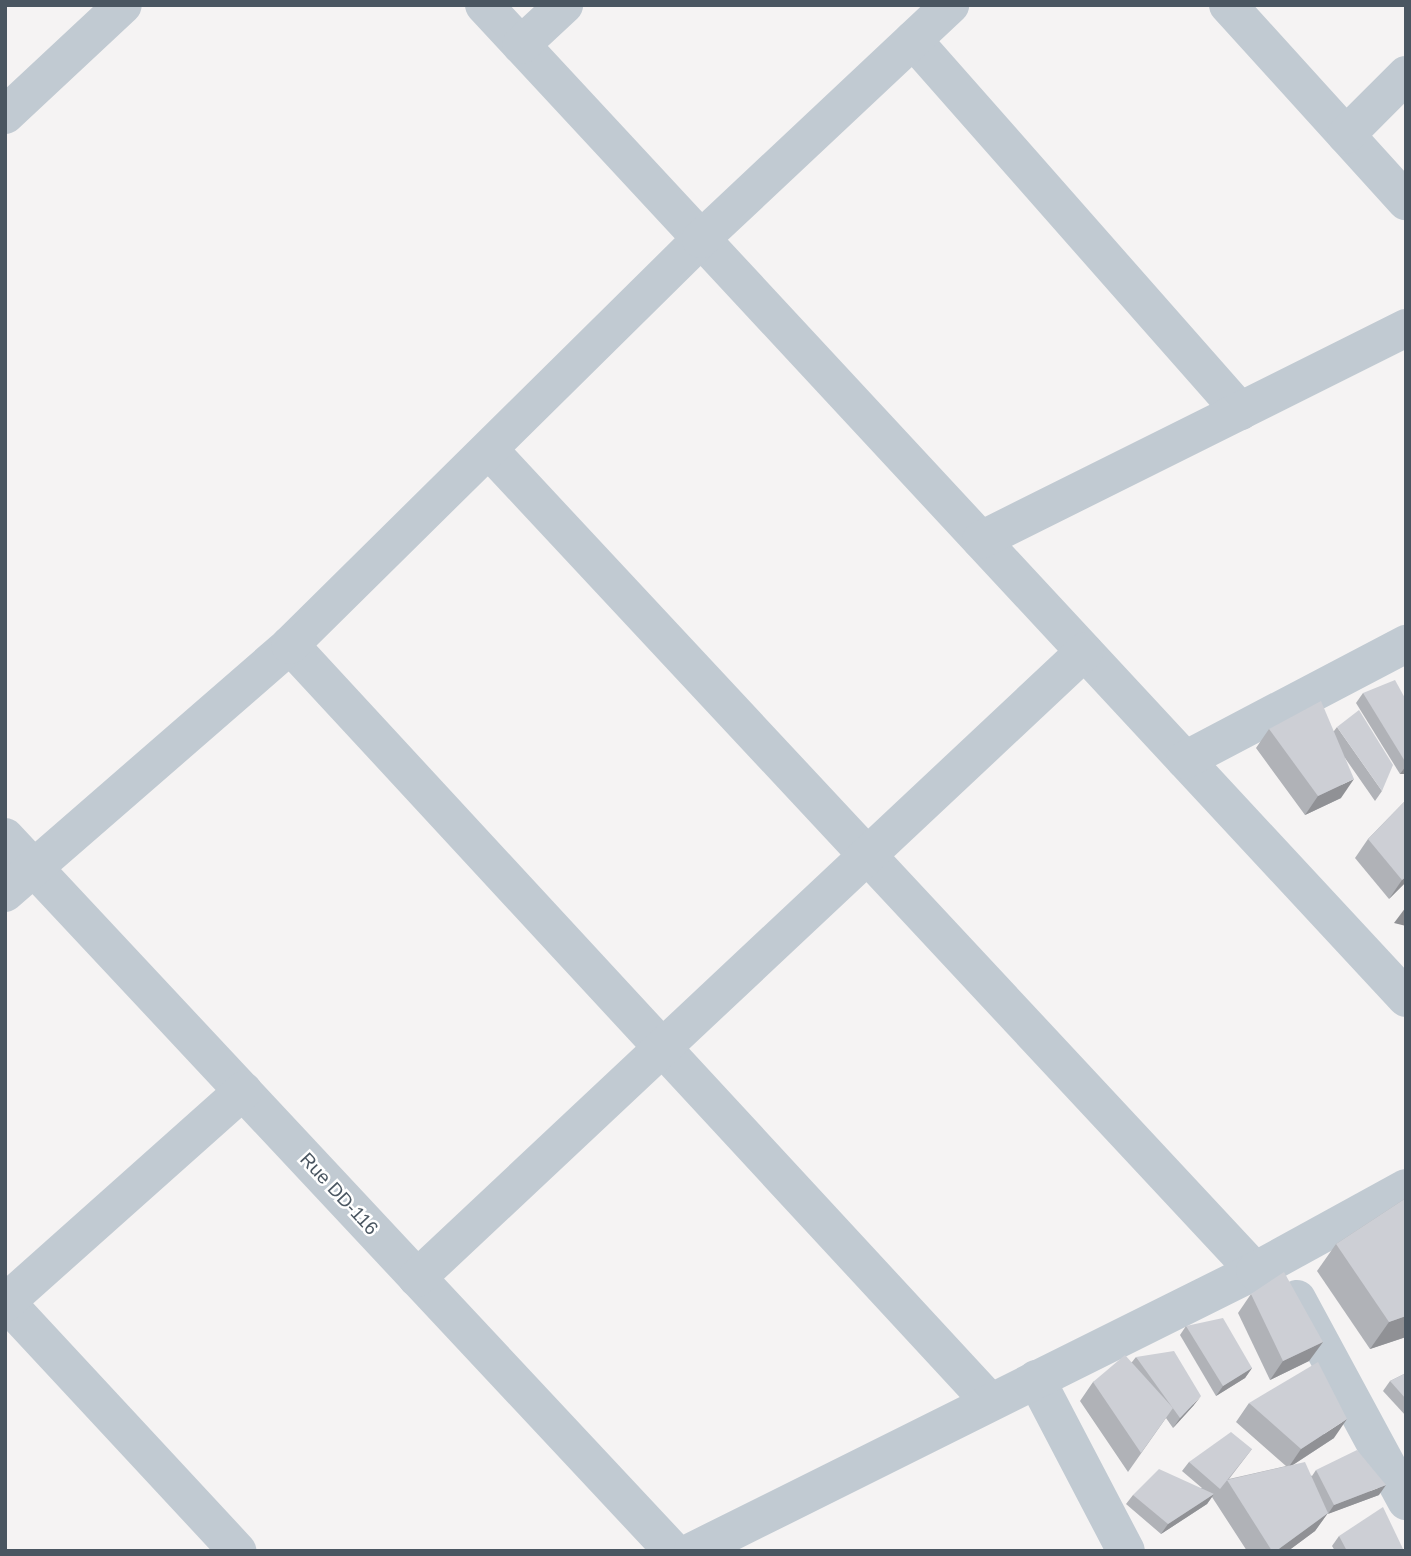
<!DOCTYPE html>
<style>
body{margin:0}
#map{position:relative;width:1411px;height:1556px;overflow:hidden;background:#f5f3f3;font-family:Helvetica,sans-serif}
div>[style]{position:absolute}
.minor>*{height:38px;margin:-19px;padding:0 19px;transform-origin:19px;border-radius:19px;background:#c1cad2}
.wall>*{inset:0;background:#b0b2b7}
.shaded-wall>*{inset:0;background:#909195}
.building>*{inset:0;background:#cdcfd5}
span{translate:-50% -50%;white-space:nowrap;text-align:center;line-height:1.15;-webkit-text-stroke:5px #fff;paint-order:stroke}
.street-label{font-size:19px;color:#4a5661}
.frame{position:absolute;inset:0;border:7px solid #4a5661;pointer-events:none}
</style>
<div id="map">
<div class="minor">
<div style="left:484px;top:5px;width:1355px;rotate:47.12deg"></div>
<div style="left:1228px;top:5px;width:265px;rotate:47.8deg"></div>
<div style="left:913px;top:40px;width:495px;rotate:48.6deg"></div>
<div style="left:521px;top:45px;width:59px;rotate:-42.9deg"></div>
<div style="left:5px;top:115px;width:161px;rotate:-43deg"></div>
<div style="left:1346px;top:135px;width:85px;rotate:-45deg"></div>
<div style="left:491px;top:452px;width:1120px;rotate:46.99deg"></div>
<div style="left:981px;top:540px;width:475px;rotate:-26.5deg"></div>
<div style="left:290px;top:645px;width:1031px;rotate:47.24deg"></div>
<div style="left:1185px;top:760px;width:250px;rotate:-27.7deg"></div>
<div style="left:5px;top:837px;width:978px;rotate:46.91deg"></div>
<div style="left:5px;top:893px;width:378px;rotate:-41deg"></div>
<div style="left:290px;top:645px;width:578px;rotate:-44.65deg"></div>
<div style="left:701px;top:239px;width:342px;rotate:-43.2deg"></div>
<div style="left:417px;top:1278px;width:915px;rotate:-43.18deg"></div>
<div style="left:1297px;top:1299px;width:230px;rotate:61.6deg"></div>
<div style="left:6px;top:1302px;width:340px;rotate:47.1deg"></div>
<div style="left:5px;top:1303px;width:319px;rotate:-41.7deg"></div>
<div style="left:1036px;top:1379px;width:194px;rotate:62.4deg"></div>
<div style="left:693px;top:1551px;width:628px;rotate:-26.48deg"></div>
<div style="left:1255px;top:1271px;width:172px;rotate:-28.8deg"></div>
</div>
<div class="wall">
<div style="clip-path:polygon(1363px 693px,1406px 700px,1406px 774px,1400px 774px,1356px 703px)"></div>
<div style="clip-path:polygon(1337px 727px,1382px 791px,1375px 801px,1345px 758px,1341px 798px,1305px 815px,1256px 748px,1269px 729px,1334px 731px)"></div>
<div style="clip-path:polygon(1406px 800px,1406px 882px,1389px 899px,1355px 858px,1368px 839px)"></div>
<div style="clip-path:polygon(1406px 1198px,1406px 1337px,1370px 1349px,1317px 1271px,1336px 1244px)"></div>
<div style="clip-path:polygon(1251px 1294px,1323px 1342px,1309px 1361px,1270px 1380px,1238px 1313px)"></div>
<div style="clip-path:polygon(1186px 1326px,1252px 1368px,1245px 1378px,1216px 1396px,1180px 1335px)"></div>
<div style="clip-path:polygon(1136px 1357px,1194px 1405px,1173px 1428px,1166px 1418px,1128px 1472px,1080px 1401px,1093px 1382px,1132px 1362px)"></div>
<div style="clip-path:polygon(1406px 1373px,1406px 1416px,1383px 1391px,1390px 1381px)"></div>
<div style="clip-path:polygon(1249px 1403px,1334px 1438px,1293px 1465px,1312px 1476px,1316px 1470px,1379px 1495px,1327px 1514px,1315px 1531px,1288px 1551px,1247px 1551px,1212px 1497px,1207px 1504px,1161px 1534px,1126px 1504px,1133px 1495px,1202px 1488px,1182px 1471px,1189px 1462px,1252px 1449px,1229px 1479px,1286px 1466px,1236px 1422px)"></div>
<div style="clip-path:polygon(1339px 1536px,1404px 1551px,1335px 1551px,1332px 1546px)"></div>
</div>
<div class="shaded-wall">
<div style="clip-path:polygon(1406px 766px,1406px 774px,1400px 774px)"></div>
<div style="clip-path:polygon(1354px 779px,1341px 798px,1305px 815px,1318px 796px)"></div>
<div style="clip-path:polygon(1406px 877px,1406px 882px,1389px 899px,1402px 880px)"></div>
<div style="clip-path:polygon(1406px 907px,1406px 926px,1394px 923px)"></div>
<div style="clip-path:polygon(1406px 1316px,1406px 1337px,1370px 1349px,1389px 1322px)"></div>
<div style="clip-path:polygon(1323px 1342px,1309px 1361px,1270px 1380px,1283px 1361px)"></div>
<div style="clip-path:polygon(1252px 1368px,1245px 1378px,1216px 1396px,1223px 1386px)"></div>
<div style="clip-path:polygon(1201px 1396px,1194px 1405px,1173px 1428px,1180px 1418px)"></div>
<div style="clip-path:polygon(1347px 1419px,1334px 1438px,1288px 1468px,1301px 1449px)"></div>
<div style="clip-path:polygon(1386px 1485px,1379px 1495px,1328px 1514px,1334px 1505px)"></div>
<div style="clip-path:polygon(1214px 1494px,1207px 1504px,1161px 1534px,1168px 1524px)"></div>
<div style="clip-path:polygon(1328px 1513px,1315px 1531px,1288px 1551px,1276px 1551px)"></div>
</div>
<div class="building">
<div style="clip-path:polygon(1395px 680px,1406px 700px,1406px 763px,1363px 693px)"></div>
<div style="clip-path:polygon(1321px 701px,1354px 779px,1318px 796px,1269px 729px)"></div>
<div style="clip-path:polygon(1359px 710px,1393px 765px,1382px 791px,1337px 727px)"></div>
<div style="clip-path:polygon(1406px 800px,1406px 877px,1402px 880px,1368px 839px)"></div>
<div style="clip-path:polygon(1406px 1198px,1406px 1316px,1389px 1322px,1336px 1244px)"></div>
<div style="clip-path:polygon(1284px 1272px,1323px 1342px,1283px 1361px,1251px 1294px)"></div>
<div style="clip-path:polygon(1223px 1318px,1252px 1368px,1223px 1386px,1186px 1326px)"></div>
<div style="clip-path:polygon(1174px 1351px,1201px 1396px,1180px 1418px,1136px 1357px)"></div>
<div style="clip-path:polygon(1125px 1355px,1173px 1408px,1141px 1453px,1093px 1382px)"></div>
<div style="clip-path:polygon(1318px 1362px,1347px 1419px,1301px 1449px,1249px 1403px)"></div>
<div style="clip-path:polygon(1406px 1373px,1406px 1399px,1390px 1381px)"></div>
<div style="clip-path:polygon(1231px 1432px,1252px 1449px,1220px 1489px,1189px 1462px)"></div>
<div style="clip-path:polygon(1357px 1450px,1386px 1485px,1334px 1505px,1316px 1470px)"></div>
<div style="clip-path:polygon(1305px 1462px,1328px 1513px,1276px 1551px,1272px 1551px,1227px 1480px)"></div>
<div style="clip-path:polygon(1159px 1469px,1214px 1494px,1168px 1524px,1133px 1495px)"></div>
<div style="clip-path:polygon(1383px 1507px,1404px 1551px,1347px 1551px,1339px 1536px)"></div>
</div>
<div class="street-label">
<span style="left:339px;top:1194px;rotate:47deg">Rue DD-116</span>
</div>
<div class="frame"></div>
</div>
